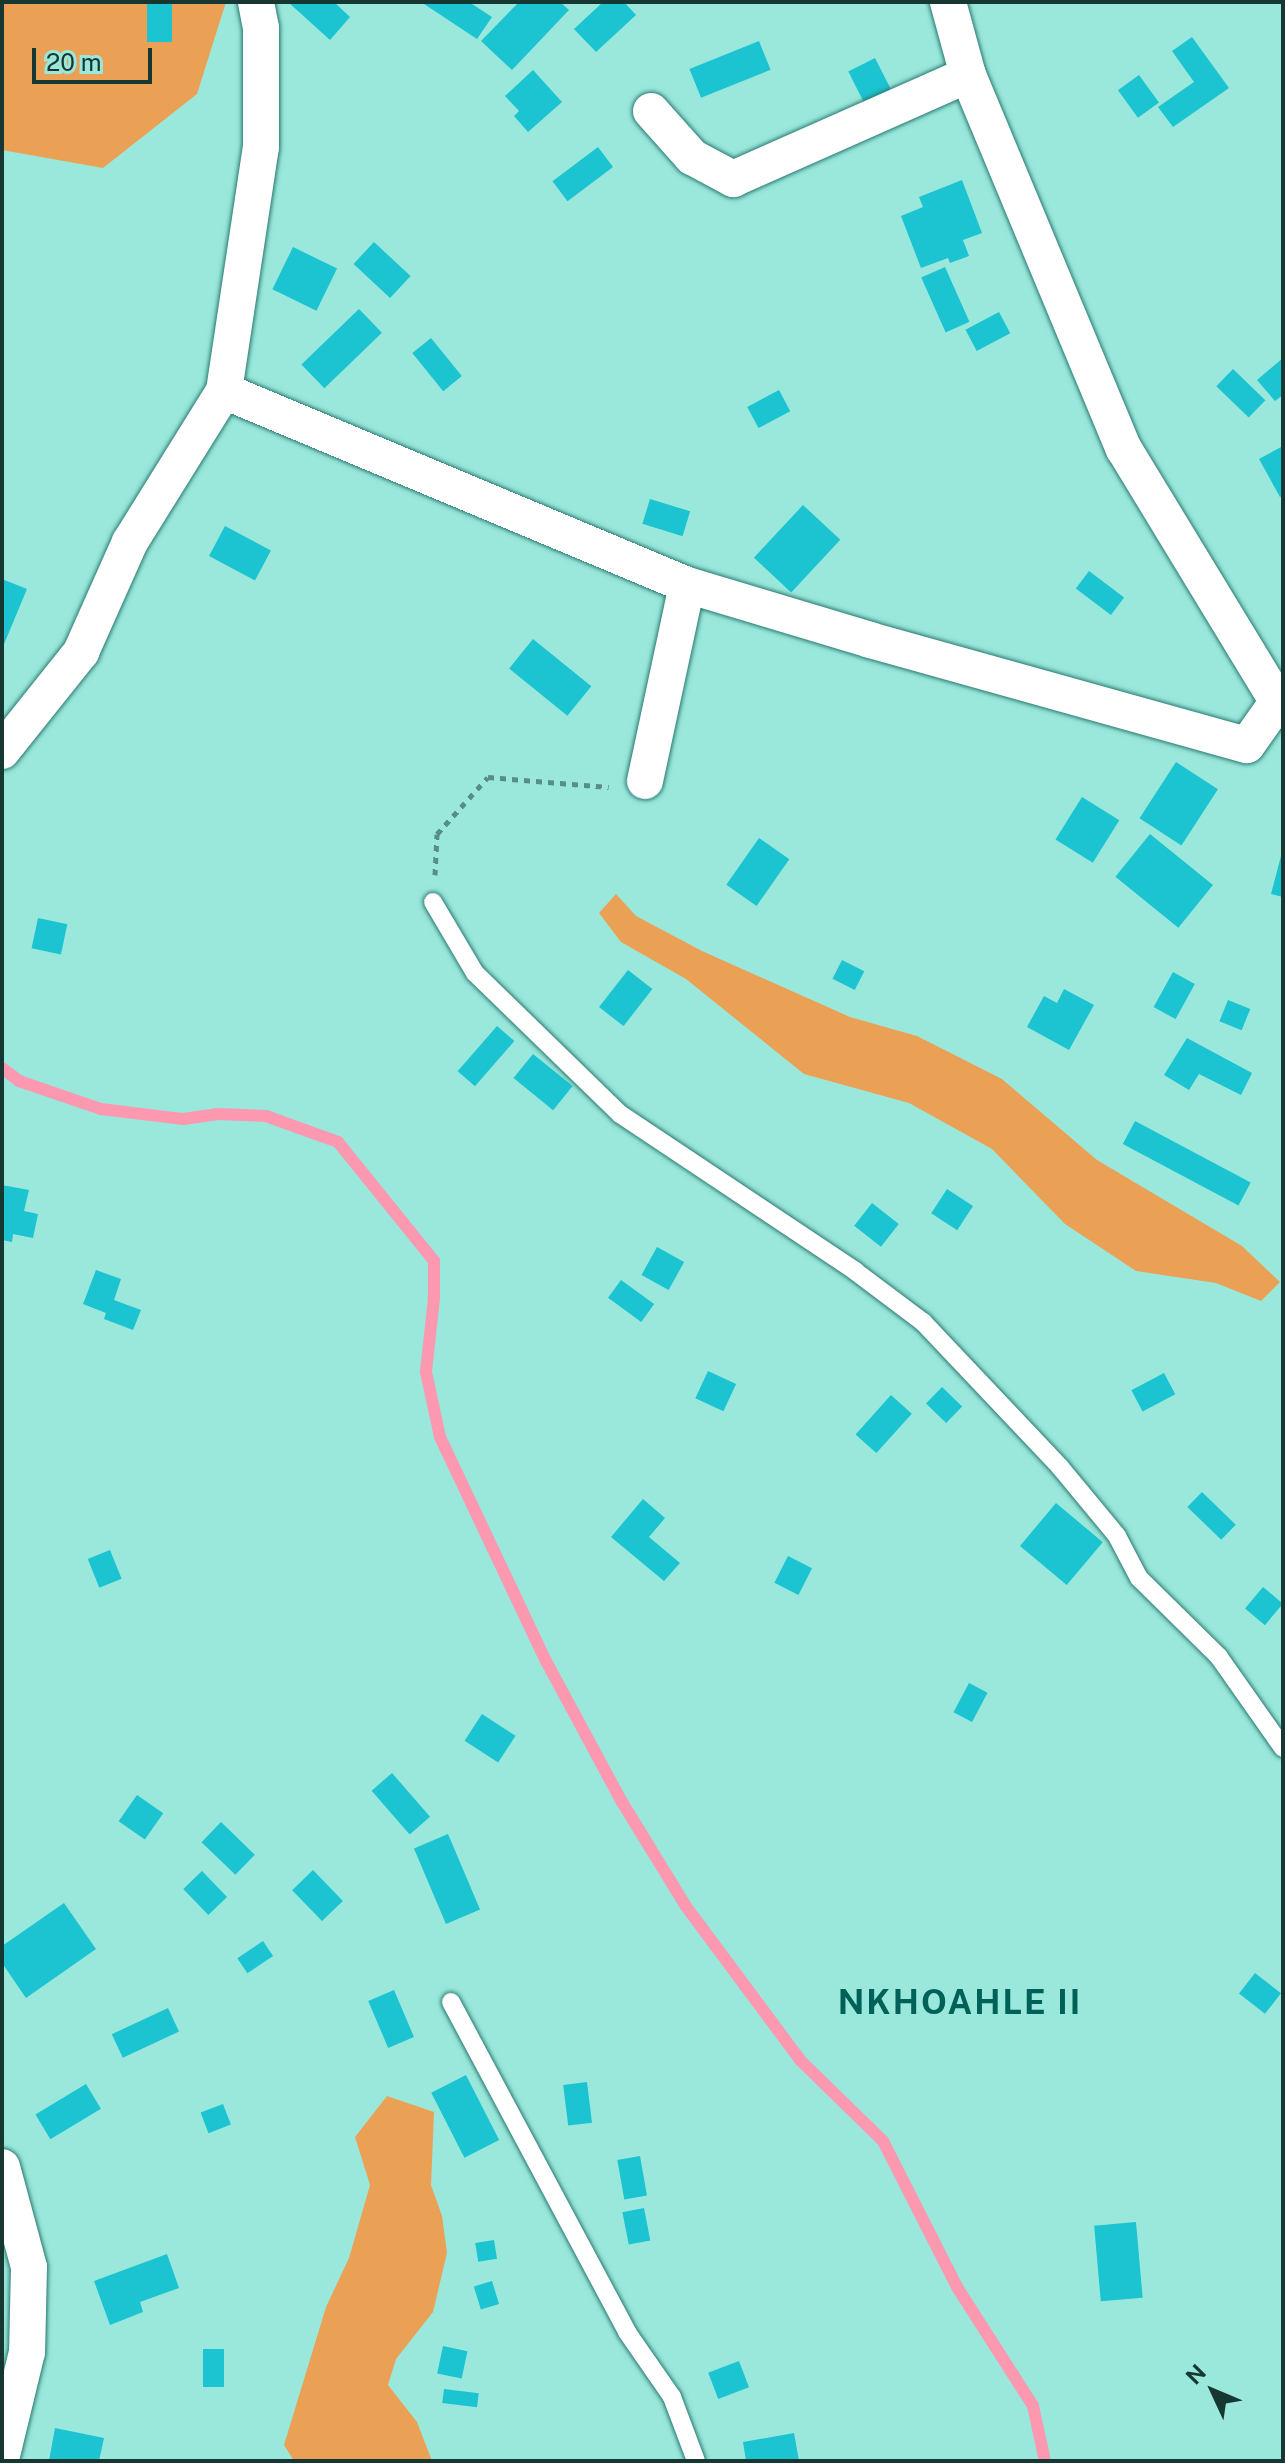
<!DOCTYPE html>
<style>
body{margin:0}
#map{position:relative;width:1285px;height:2463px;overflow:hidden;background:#9ae8dc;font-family:"Public Sans",sans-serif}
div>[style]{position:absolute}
.green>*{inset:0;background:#eba155}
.stream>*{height:12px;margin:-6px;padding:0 6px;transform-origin:6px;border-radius:6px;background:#fd98b1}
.building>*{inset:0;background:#1cc3d1;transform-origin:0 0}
.path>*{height:5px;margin-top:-2.5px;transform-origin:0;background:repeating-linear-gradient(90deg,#578e86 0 6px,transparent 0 12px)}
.roads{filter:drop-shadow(0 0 2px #297970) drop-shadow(0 0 2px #297970)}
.service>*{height:18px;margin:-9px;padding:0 9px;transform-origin:9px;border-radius:9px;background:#fff}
.minor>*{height:36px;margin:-18px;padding:0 18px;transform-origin:18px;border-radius:18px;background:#fff}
span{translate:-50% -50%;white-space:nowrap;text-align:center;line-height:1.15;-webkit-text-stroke:8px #9ae8dc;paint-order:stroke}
.district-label{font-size:34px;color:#006158;font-weight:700;letter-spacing:2px}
.frame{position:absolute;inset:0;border:4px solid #163732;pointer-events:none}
.north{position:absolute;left:1173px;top:2351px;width:80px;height:80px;-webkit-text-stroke:6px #9ae8dc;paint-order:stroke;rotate:314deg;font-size:22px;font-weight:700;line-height:32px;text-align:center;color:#163732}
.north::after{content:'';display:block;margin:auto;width:28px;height:36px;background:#163732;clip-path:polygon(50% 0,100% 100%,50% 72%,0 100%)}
.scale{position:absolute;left:32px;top:48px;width:120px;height:36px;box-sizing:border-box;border:4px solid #163732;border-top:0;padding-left:10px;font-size:24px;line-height:28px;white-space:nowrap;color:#163732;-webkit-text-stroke:6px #9ae8dc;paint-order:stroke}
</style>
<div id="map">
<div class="green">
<div style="clip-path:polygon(2px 2px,226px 2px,197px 94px,103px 168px,2px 150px)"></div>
<div style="clip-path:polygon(616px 894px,636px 916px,702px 951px,850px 1017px,917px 1036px,1002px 1079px,1097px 1160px,1242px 1246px,1280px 1282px,1261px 1301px,1216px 1283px,1136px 1271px,1065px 1224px,992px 1149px,909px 1103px,804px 1074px,686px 979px,621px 942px,599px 913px)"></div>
<div style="clip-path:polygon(387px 2096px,434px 2112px,431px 2185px,442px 2216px,447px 2253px,433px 2312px,396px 2359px,388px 2385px,417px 2422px,432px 2461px,294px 2461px,284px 2445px,326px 2307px,349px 2258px,370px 2185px,355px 2137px)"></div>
</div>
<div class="stream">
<div style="left:2px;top:1068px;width:21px;rotate:37deg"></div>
<div style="left:19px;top:1081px;width:87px;rotate:18.9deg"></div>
<div style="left:101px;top:1109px;width:83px;rotate:7deg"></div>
<div style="left:183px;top:1119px;width:34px;rotate:-8deg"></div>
<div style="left:217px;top:1114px;width:49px;rotate:2.3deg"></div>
<div style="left:266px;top:1116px;width:77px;rotate:19.9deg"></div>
<div style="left:338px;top:1142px;width:153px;rotate:51.1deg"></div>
<div style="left:434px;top:1261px;width:37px;rotate:90deg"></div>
<div style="left:434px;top:1298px;width:74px;rotate:96.2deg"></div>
<div style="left:426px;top:1372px;width:66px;rotate:77.8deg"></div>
<div style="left:440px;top:1437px;width:248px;rotate:64.7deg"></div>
<div style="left:546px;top:1661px;width:160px;rotate:61.7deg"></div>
<div style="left:622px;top:1802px;width:121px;rotate:58.5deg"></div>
<div style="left:685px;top:1905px;width:193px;rotate:53.4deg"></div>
<div style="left:800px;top:2060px;width:116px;rotate:44.3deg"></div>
<div style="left:883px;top:2141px;width:164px;rotate:63.1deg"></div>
<div style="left:957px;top:2287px;width:141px;rotate:57.4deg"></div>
<div style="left:1033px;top:2406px;width:56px;rotate:77.7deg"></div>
</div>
<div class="building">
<div style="left:147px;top:2px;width:25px;height:40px"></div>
<div style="clip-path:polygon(288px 2px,334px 2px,350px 17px,330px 40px)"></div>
<div style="clip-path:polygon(421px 2px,469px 2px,492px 17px,477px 39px)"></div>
<div style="clip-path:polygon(519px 2px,560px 2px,569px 10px,512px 70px,481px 41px)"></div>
<div style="clip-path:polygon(603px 2px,624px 2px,636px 15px,596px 52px,574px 29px)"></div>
<div style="clip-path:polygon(1192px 37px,1229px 88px,1173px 127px,1158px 107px,1194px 82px,1172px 51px)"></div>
<div style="left:759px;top:41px;width:31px;height:75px;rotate:68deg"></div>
<div style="left:875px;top:58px;width:42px;height:30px;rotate:63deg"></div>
<div style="clip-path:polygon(533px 70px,562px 102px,528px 132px,514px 116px,519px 111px,505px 96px)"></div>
<div style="left:1139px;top:75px;width:34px;height:26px;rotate:54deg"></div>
<div style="left:598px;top:147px;width:25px;height:57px;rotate:53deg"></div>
<div style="clip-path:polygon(962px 180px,982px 233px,963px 240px,969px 256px,950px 263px,948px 258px,921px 268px,901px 216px,923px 207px,919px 197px)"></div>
<div style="left:374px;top:242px;width:50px;height:30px;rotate:43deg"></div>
<div style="left:293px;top:247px;width:49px;height:47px;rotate:26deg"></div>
<div style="left:945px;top:267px;width:60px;height:26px;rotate:66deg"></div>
<div style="left:359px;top:309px;width:33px;height:80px;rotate:46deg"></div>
<div style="left:999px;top:312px;width:24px;height:38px;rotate:62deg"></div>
<div style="left:431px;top:338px;width:49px;height:24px;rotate:51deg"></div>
<div style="clip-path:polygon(1283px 358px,1283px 395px,1275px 401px,1257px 380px)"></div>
<div style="left:1233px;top:369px;width:45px;height:24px;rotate:44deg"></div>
<div style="left:779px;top:390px;width:24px;height:36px;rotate:62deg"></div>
<div style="clip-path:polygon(1283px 446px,1283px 496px,1280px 497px,1259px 459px)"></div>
<div style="left:650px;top:499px;width:42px;height:26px;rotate:17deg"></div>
<div style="left:803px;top:505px;width:51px;height:72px;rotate:43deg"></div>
<div style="left:225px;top:526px;width:52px;height:34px;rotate:28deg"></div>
<div style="left:1089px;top:571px;width:44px;height:22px;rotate:37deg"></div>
<div style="clip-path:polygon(2px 579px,27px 589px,2px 649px)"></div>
<div style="left:533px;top:639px;width:75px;height:38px;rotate:39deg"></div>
<div style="left:1176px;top:762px;width:50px;height:67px;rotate:33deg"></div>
<div style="left:1082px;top:797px;width:44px;height:50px;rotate:32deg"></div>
<div style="left:1150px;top:834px;width:81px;height:55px;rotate:39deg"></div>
<div style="left:759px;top:838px;width:37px;height:57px;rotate:35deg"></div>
<div style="clip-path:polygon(1282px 852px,1283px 852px,1283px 897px,1271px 894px)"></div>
<div style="left:38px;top:918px;width:30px;height:31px;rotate:12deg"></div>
<div style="left:842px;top:960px;width:25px;height:21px;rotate:27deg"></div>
<div style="left:628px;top:970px;width:31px;height:47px;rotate:38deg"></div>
<div style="left:1173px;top:972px;width:25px;height:40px;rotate:29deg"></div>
<div style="clip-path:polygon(1064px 989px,1094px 1005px,1069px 1050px,1027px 1027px,1044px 996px,1057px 1003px)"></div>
<div style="left:1228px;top:1000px;width:24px;height:23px;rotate:22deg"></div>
<div style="left:497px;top:1026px;width:23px;height:60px;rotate:41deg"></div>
<div style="clip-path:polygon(1187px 1038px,1252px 1073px,1241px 1095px,1199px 1074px,1189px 1090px,1164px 1075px)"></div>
<div style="left:533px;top:1054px;width:51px;height:31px;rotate:39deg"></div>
<div style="left:1135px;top:1121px;width:131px;height:26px;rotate:28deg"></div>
<div style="clip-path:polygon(2px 1185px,29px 1190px,24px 1211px,38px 1214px,33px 1238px,13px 1234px,12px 1242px,2px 1240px)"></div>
<div style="left:947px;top:1189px;width:31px;height:29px;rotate:33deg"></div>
<div style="left:872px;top:1203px;width:34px;height:29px;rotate:38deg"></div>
<div style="left:657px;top:1247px;width:31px;height:32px;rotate:29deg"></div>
<div style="clip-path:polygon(96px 1270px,121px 1279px,114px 1300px,141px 1310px,133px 1330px,104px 1319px,106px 1313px,83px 1304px)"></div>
<div style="left:621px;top:1280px;width:41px;height:22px;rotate:36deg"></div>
<div style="left:708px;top:1371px;width:31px;height:30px;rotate:25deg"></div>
<div style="left:1164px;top:1373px;width:24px;height:37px;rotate:62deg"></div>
<div style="left:942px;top:1387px;width:28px;height:23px;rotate:44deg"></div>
<div style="left:891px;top:1395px;width:28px;height:53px;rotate:42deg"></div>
<div style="left:1202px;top:1492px;width:47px;height:21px;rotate:44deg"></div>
<div style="clip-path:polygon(643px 1499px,665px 1518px,649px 1537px,680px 1563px,664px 1581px,611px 1537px)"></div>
<div style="left:1056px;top:1503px;width:61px;height:56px;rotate:40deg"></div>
<div style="left:110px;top:1550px;width:31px;height:24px;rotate:68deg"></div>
<div style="left:788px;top:1556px;width:27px;height:30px;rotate:27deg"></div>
<div style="left:1263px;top:1587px;width:26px;height:28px;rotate:40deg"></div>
<div style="left:969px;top:1683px;width:21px;height:33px;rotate:28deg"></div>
<div style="left:482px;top:1714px;width:40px;height:32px;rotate:33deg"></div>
<div style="left:392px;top:1773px;width:58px;height:27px;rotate:49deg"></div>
<div style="left:137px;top:1795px;width:32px;height:32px;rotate:35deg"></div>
<div style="left:221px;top:1822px;width:47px;height:28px;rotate:44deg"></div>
<div style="left:448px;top:1834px;width:82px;height:37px;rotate:67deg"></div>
<div style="left:313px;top:1870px;width:43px;height:29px;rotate:46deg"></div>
<div style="left:202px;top:1871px;width:36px;height:26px;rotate:46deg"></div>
<div style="clip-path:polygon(64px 1903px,96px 1949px,26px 1998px,2px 1963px,2px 1946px)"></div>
<div style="left:263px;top:1941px;width:18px;height:31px;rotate:56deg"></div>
<div style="left:1255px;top:1973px;width:33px;height:26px;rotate:38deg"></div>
<div style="left:394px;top:1990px;width:51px;height:28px;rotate:67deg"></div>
<div style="left:168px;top:2008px;width:26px;height:62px;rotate:65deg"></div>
<div style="left:466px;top:2075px;width:73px;height:39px;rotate:63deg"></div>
<div style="left:587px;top:2082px;width:41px;height:24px;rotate:83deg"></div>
<div style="left:86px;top:2084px;width:29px;height:59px;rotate:59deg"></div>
<div style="left:223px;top:2104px;width:22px;height:24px;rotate:69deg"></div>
<div style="left:640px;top:2156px;width:40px;height:23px;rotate:80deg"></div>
<div style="left:644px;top:2208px;width:33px;height:22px;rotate:79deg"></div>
<div style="left:1136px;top:2222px;width:76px;height:42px;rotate:85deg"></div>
<div style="left:494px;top:2240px;width:19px;height:19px;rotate:81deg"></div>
<div style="clip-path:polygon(167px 2254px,179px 2288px,140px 2302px,143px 2312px,110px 2325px,94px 2281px)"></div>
<div style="left:492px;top:2281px;width:24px;height:19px;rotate:73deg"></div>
<div style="left:443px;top:2346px;width:25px;height:28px;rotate:12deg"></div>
<div style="left:203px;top:2349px;width:21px;height:38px"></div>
<div style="left:739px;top:2361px;width:28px;height:33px;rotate:69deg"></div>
<div style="left:444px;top:2389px;width:35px;height:14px;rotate:7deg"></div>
<div style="clip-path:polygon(55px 2428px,104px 2438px,99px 2461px,49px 2461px)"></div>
<div style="clip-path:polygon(794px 2433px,799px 2461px,746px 2461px,743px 2442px)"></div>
</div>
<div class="path">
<div style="left:435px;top:875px;width:41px;rotate:-87.2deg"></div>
<div style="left:437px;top:834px;width:76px;rotate:-48.2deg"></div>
<div style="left:488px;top:777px;width:121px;rotate:4.7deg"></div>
</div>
<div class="roads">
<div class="service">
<div style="left:433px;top:902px;width:82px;rotate:59.4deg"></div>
<div style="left:475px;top:973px;width:202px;rotate:44.2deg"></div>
<div style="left:620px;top:1114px;width:283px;rotate:33.7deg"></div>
<div style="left:855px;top:1271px;width:85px;rotate:36.9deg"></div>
<div style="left:923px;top:1322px;width:199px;rotate:46.6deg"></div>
<div style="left:1060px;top:1467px;width:89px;rotate:50.4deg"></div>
<div style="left:1117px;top:1536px;width:47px;rotate:62.4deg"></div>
<div style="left:1139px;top:1578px;width:112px;rotate:44.6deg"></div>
<div style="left:1219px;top:1657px;width:111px;rotate:54.9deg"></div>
<div style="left:451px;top:2002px;width:374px;rotate:61.9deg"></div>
<div style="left:627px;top:2332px;width:79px;rotate:55.3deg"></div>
<div style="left:672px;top:2397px;width:68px;rotate:69.4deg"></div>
</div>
<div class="minor">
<div style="left:948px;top:2px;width:76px;rotate:74.7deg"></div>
<div style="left:968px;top:75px;width:405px;rotate:67.4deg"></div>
<div style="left:1124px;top:449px;width:306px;rotate:58.7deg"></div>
<div style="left:651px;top:111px;width:62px;rotate:48.3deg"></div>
<div style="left:692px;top:157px;width:47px;rotate:28.2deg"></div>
<div style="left:733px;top:179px;width:257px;rotate:-23.9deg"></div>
<div style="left:224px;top:391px;width:502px;rotate:22.73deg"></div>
<div style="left:687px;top:585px;width:191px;rotate:16.7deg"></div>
<div style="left:870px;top:640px;width:391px;rotate:15.6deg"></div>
<div style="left:1247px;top:745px;width:50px;rotate:-54.7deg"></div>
<div style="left:2px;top:751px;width:127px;rotate:-51.4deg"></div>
<div style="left:81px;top:652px;width:120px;rotate:-66deg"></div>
<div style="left:130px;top:542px;width:178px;rotate:-58.1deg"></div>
<div style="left:224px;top:391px;width:247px;rotate:-81.4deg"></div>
<div style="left:261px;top:147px;width:119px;rotate:-90deg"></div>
<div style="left:261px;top:28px;width:26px;rotate:-101deg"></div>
<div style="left:645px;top:781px;width:200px;rotate:-77.9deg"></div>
<div style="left:2px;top:2167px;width:104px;rotate:74.9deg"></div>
<div style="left:29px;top:2267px;width:85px;rotate:91.3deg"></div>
<div style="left:27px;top:2352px;width:106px;rotate:103.6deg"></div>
</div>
</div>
<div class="district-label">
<span style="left:960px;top:2003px">NKHOAHLE II</span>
</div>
<div class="frame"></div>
<div class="north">N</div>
<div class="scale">20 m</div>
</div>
